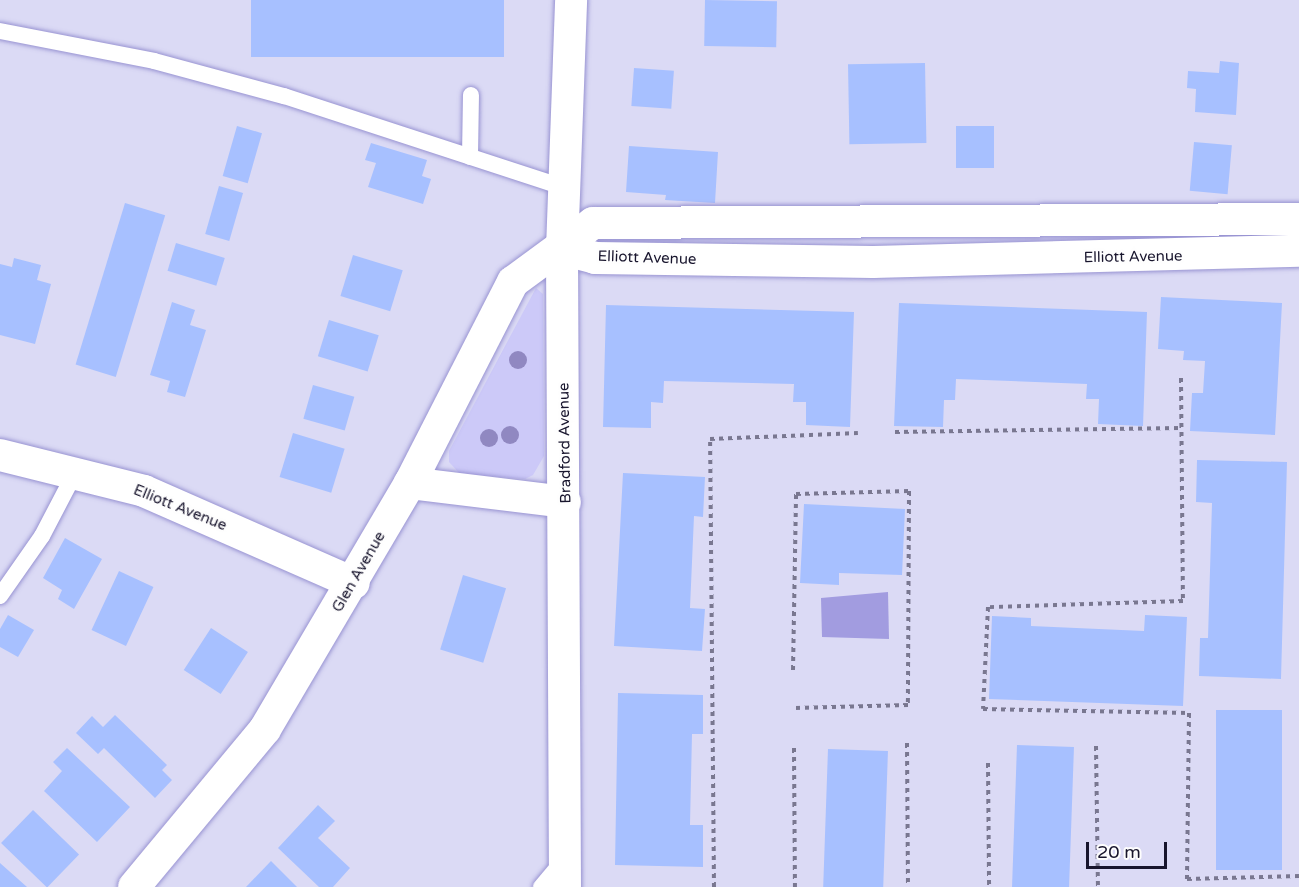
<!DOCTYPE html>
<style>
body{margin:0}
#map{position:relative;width:1299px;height:887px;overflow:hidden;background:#dbdaf5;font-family:"Varela Round",sans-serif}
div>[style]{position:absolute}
.green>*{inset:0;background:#ccc9f8}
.water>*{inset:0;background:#a29ce0}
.building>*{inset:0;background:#a7c0ff;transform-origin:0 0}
.path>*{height:4px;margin-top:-2px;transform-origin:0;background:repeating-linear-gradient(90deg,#797790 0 4.5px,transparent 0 9px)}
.roads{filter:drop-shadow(0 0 2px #9893d2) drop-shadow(0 0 2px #9893d2)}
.lane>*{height:16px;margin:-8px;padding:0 8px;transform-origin:8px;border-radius:8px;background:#fff}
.street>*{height:32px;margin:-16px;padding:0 16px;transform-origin:16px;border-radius:16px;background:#fff}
.trees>*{width:18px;height:18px;margin:-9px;border-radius:50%;background:#9088c1}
span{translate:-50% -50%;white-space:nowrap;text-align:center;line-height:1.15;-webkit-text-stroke:6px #fefefe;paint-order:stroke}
.street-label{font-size:15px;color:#18152d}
.scale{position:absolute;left:1086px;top:842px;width:81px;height:27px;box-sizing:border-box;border:3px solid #18152d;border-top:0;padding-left:8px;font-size:18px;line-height:21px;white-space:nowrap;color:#18152d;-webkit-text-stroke:4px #fefefe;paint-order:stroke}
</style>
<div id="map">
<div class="green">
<div style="clip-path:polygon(536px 288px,543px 294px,544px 456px,533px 475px,525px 479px,460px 474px,449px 462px,449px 451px)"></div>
</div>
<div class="water">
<div style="clip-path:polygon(888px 592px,889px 639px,822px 637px,821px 598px)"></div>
</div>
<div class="building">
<div style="left:251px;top:0;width:253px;height:57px"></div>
<div style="left:705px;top:0;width:72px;height:46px;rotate:1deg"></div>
<div style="clip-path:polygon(1220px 61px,1239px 63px,1236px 115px,1195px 112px,1196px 89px,1187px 88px,1188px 71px,1219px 73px)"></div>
<div style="left:925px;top:63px;width:80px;height:77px;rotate:89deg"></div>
<div style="left:634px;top:68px;width:40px;height:38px;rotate:4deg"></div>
<div style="left:237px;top:126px;width:26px;height:52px;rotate:16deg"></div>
<div style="left:956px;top:126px;width:38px;height:42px"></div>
<div style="left:1194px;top:142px;width:38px;height:49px;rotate:5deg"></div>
<div style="clip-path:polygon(371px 143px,427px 160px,422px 176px,431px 179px,423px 204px,368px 187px,376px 163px,365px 160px)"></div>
<div style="clip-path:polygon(629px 146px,718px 152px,715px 203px,665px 200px,666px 195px,626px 192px)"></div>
<div style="left:219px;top:186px;width:25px;height:50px;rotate:16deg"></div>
<div style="left:125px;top:203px;width:42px;height:169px;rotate:17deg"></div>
<div style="left:176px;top:243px;width:51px;height:29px;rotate:17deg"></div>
<div style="left:353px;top:255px;width:52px;height:43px;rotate:17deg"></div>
<div style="clip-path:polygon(14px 258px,41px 265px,37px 280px,51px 284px,35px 344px,0 335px,0 264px,12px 267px)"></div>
<div style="clip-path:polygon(1161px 297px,1282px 303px,1275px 435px,1190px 431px,1192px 393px,1203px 393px,1205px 361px,1183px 360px,1184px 351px,1158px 349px)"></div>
<div style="clip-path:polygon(172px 302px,195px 310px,190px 325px,206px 330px,185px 397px,167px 392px,170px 381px,150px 375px)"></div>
<div style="clip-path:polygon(899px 303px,1147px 312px,1143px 426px,1098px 424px,1099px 399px,1086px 399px,1087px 384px,956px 379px,955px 400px,944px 400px,943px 427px,894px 426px)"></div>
<div style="clip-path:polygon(606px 305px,854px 312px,850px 427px,806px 425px,806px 402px,793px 402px,794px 384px,664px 381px,663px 403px,651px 402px,651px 428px,603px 427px)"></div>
<div style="left:329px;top:320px;width:52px;height:38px;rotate:17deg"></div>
<div style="left:313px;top:385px;width:43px;height:35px;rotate:16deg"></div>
<div style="left:293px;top:433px;width:54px;height:46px;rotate:17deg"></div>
<div style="clip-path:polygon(1197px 460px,1287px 462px,1281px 679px,1199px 676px,1200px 638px,1208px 638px,1212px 503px,1196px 502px)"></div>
<div style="clip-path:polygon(623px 473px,705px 477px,703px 517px,694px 516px,690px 608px,705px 609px,702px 651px,614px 646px)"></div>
<div style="clip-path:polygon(804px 504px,905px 509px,902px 575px,839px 573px,839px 585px,800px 583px)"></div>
<div style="clip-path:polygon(65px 538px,102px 559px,74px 609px,58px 599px,62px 590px,43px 578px)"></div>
<div style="left:119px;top:571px;width:38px;height:65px;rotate:25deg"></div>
<div style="left:463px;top:575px;width:45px;height:78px;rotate:17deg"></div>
<div style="clip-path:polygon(8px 615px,34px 630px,18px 657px,0 647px,0 629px)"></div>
<div style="clip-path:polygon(1145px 615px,1187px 617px,1183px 706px,989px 699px,992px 616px,1031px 618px,1031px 626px,1144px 631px)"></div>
<div style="left:211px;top:628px;width:44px;height:50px;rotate:33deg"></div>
<div style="clip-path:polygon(618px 693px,703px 695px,703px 734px,692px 734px,690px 825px,703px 825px,703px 867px,615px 865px)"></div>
<div style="left:1282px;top:710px;width:160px;height:66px;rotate:90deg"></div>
<div style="clip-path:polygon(115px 715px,167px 765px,162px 770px,172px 780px,155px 798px,104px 748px,98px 754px,76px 733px,92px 716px,103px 727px)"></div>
<div style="left:1017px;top:745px;width:57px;height:142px;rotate:2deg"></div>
<div style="clip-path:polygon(67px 748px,130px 807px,97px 842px,44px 791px,62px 771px,53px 762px)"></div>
<div style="left:828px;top:749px;width:60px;height:138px;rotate:2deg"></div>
<div style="clip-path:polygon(318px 805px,335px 821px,318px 838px,350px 868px,333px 887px,319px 887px,278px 848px)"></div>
<div style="left:33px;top:810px;width:64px;height:46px;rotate:44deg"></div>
<div style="clip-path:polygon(271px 861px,297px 887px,246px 887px)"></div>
<div style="clip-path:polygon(0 863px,27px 887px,0 887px)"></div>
</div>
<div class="path">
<div style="left:1181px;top:378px;width:223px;rotate:89.5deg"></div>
<div style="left:1183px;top:601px;width:195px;rotate:178.2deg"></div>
<div style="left:988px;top:607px;width:102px;rotate:92.8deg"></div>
<div style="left:983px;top:709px;width:206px;rotate:1.1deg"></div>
<div style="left:1189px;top:713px;width:166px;rotate:90.7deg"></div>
<div style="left:1187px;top:879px;width:112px;rotate:-1.5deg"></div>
<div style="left:895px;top:432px;width:286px;rotate:-0.8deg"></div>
<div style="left:793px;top:670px;width:176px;rotate:-89deg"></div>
<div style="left:796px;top:494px;width:113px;rotate:-1.5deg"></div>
<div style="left:909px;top:491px;width:214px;rotate:90.3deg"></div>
<div style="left:908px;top:705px;width:113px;rotate:178.5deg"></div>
<div style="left:907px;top:743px;width:144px;rotate:89.6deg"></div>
<div style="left:1096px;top:746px;width:141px;rotate:89.2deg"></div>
<div style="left:794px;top:748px;width:139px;rotate:89.6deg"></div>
<div style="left:988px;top:763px;width:124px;rotate:89.5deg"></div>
<div style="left:714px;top:887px;width:448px;rotate:-90.5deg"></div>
<div style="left:710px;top:439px;width:148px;rotate:-2.3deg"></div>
</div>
<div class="roads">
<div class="lane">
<div style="left:0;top:31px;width:157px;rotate:11deg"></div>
<div style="left:154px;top:61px;width:135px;rotate:15.1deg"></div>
<div style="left:284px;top:96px;width:296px;rotate:18.1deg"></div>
<div style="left:470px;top:157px;width:62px;rotate:-89.1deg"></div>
<div style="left:0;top:596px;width:73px;rotate:-55deg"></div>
<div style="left:42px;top:536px;width:73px;rotate:-62.4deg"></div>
<div style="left:541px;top:887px;width:35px;rotate:-50deg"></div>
</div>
<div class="street">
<div style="left:562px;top:249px;width:34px;rotate:15deg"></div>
<div style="left:595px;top:258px;width:278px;rotate:0.8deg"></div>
<div style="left:873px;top:262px;width:426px;rotate:-1.5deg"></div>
<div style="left:0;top:455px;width:148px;rotate:14deg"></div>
<div style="left:144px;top:491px;width:229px;rotate:23.7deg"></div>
<div style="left:410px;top:483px;width:156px;rotate:7deg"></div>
<div style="left:134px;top:887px;width:205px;rotate:-50.3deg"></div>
<div style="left:265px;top:729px;width:286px;rotate:-59.5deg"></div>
<div style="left:410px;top:483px;width:226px;rotate:-62.9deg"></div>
<div style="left:513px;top:282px;width:99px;rotate:-36.4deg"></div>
<div style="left:593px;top:223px;width:706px;rotate:-0.32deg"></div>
<div style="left:565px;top:887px;width:638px;rotate:-90.27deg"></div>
<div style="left:562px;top:249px;width:249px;rotate:-87.9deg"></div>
</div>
</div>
<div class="trees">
<div style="left:518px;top:360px"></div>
<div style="left:510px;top:435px"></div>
<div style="left:489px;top:438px"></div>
</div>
<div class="street-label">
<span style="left:1133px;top:257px;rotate:-1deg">Elliott Avenue</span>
<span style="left:647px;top:258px;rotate:2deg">Elliott Avenue</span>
<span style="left:565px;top:443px;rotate:-91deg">Bradford Avenue</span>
<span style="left:180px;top:508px;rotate:22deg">Elliott Avenue</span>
<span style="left:359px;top:572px;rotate:-60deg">Glen Avenue</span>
</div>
<div class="scale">20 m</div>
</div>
